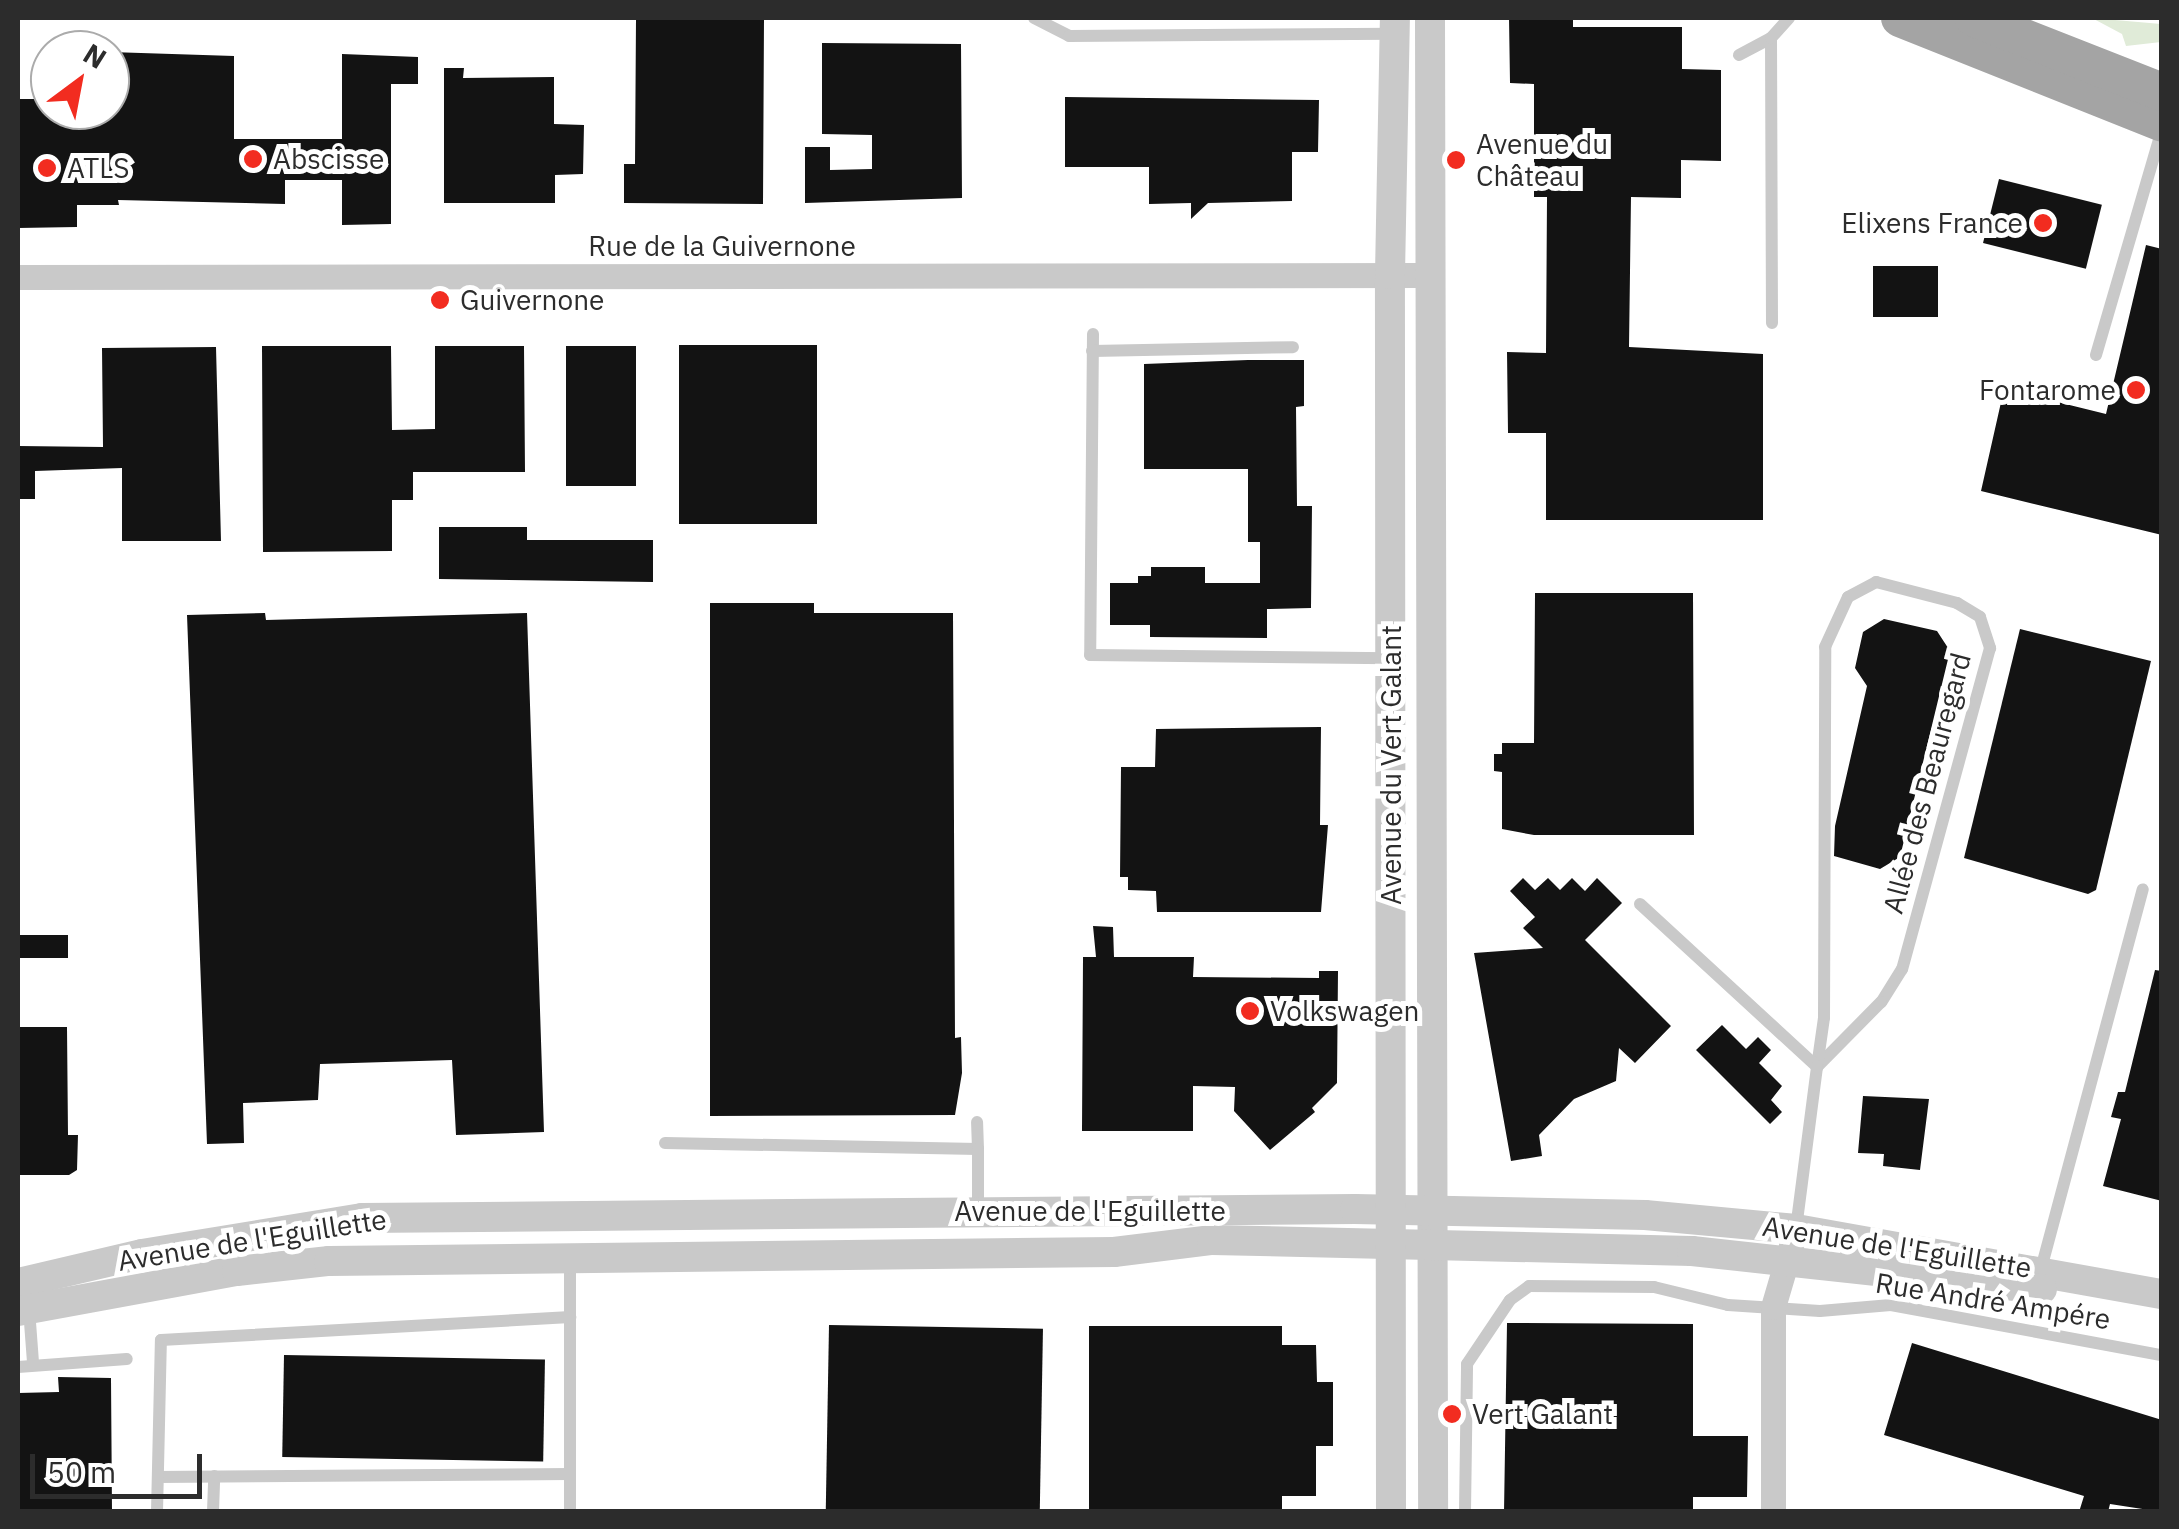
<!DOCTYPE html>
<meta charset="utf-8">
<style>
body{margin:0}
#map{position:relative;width:2179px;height:1529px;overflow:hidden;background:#fff;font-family:"IBM Plex Sans",sans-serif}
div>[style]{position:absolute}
.green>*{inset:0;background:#e0ebd8}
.building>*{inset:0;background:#131313;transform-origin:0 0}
.service>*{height:12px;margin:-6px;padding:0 6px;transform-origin:6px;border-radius:6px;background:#c9c9c9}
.minor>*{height:25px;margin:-12.5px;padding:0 12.5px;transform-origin:12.5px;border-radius:12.5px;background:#c9c9c9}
.tertiary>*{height:30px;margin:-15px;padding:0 15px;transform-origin:15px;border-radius:15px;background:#c9c9c9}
.primary>*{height:38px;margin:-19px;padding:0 19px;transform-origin:19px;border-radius:19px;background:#a4a4a4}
.dots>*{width:28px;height:28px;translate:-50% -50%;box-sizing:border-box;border:5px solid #fff;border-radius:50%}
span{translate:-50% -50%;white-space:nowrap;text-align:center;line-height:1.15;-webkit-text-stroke:10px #fff;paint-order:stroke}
.poi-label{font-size:28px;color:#2c2c2c}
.left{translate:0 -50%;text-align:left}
.right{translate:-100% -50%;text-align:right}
.street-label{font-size:28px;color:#2c2c2c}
.frame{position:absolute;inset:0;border:20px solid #2c2c2c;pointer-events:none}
.north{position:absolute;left:30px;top:30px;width:100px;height:100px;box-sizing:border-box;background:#fff;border:2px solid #ababab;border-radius:50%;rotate:32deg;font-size:28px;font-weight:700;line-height:40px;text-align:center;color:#2c2c2c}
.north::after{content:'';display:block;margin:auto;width:35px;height:45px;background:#f22c20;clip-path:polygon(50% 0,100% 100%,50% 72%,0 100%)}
.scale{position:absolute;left:30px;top:1454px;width:172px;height:45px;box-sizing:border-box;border:5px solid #2c2c2c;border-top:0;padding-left:12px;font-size:30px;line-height:35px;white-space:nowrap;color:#2c2c2c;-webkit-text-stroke:8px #fff;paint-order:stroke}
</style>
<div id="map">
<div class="green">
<div style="clip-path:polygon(2092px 18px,2161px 24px,2161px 42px,2126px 46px,2122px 34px)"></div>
</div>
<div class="building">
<div style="clip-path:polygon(636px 18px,764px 18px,763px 204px,624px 203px,624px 164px,635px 164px)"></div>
<div style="clip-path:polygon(1509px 18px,1573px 18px,1573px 27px,1682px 27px,1682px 69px,1721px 70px,1721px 161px,1681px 160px,1681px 198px,1631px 197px,1629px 347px,1763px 354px,1763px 520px,1546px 520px,1546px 433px,1508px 433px,1507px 352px,1546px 353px,1547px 197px,1534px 197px,1534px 84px,1510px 83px)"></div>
<div style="clip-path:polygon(822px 43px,961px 44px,962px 198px,805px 203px,805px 147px,830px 147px,830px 170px,872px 169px,872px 135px,822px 134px)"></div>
<div style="clip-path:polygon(110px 52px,234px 56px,234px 139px,342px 139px,342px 54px,418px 57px,418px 84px,391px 84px,391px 224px,342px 225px,342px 180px,285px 180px,285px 204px,118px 200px,119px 205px,77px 205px,77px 227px,18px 228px,18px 99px,50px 99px,50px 110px,110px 110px)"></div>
<div style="clip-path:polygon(444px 68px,464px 68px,463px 78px,554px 77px,554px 124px,584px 125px,583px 174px,555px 175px,555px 203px,444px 203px)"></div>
<div style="clip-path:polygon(1065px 97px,1319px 100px,1318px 152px,1292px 152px,1292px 201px,1208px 203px,1191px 219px,1191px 203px,1149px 204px,1149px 167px,1065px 167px)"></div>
<div style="left:1999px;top:179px;width:106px;height:66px;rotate:14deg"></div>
<div style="clip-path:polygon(2146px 245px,2162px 249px,2162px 535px,1981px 491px,2004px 389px,2106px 414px)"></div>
<div style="left:1873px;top:266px;width:65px;height:51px"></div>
<div style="left:679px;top:345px;width:138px;height:179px"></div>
<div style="clip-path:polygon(262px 346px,391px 346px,392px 430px,435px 429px,435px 346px,524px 346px,525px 472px,413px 472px,413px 500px,392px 500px,392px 551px,263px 552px)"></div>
<div style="left:566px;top:346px;width:70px;height:140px"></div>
<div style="clip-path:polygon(216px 347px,221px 541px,122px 541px,122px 468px,35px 471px,35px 499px,18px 499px,18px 446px,103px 447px,102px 348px)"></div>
<div style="clip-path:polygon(1248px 360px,1304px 360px,1304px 406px,1296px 407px,1297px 506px,1312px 506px,1311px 608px,1267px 609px,1267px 638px,1150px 637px,1150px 625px,1110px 625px,1110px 583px,1138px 583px,1138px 576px,1151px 576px,1151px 567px,1205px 567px,1205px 583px,1260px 583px,1260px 542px,1248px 542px,1248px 469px,1144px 469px,1144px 364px)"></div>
<div style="clip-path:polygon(439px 527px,527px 527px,527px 540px,653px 540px,653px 582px,439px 579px)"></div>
<div style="clip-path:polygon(1535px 593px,1693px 593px,1694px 835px,1534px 835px,1502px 829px,1502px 772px,1494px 771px,1494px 754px,1502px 754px,1502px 743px,1534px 743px)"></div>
<div style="clip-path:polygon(710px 603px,814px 603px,814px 613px,953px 613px,955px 1038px,961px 1037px,962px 1073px,955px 1115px,710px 1116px)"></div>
<div style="clip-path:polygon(265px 613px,266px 620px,527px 613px,544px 1132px,456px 1135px,452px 1060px,320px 1064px,318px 1100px,243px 1103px,244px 1143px,207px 1144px,187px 615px)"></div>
<div style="clip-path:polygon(1884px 619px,1937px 631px,1950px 651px,1900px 857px,1880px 869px,1834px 856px,1835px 826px,1867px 686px,1855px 668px,1863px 632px)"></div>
<div style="clip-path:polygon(2020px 629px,2151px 661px,2096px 890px,2088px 894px,1964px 858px)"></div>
<div style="clip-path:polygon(1321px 727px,1320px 825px,1328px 825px,1321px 912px,1157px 912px,1156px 891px,1128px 890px,1128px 877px,1120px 877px,1121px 767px,1155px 767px,1156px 729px)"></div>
<div style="clip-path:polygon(1523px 878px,1535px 890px,1548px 878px,1560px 890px,1572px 878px,1585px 891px,1597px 878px,1622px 903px,1585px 940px,1671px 1026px,1635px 1063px,1619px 1048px,1616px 1081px,1574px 1099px,1539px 1135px,1542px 1156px,1511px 1161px,1474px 953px,1543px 948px,1523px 928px,1535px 917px,1510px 891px)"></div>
<div style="clip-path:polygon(1093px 926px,1113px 927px,1114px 957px,1194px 957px,1193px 977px,1319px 978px,1319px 971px,1338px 971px,1337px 1083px,1312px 1108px,1315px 1112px,1270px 1150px,1234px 1111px,1235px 1087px,1193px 1086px,1193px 1131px,1082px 1131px,1083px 957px,1096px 957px)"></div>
<div style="left:68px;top:935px;width:23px;height:50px;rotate:90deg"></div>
<div style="clip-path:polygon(2155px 970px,2162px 971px,2162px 1201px,2103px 1186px,2121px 1119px,2111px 1117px,2118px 1092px,2125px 1092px)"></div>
<div style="clip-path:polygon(1722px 1025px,1746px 1049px,1758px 1037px,1771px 1050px,1759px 1063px,1782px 1086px,1771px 1100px,1782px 1112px,1770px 1124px,1696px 1050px)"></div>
<div style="clip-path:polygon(18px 1027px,67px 1027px,68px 1135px,78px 1135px,77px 1170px,69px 1175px,18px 1175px)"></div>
<div style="clip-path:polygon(1863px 1096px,1929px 1099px,1920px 1170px,1883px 1166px,1884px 1154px,1858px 1153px)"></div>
<div style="clip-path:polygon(1507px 1323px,1693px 1324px,1693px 1436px,1748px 1436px,1747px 1497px,1693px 1497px,1693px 1512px,1504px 1512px)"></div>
<div style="left:829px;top:1325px;width:214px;height:187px;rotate:1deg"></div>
<div style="clip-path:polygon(1089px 1326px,1282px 1326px,1282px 1345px,1316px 1345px,1317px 1382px,1333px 1382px,1333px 1446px,1316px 1446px,1316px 1496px,1282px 1496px,1282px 1512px,1089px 1512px)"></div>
<div style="clip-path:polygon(1912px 1343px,2162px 1420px,2162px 1512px,2110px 1504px,2108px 1512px,2079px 1512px,2084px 1496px,1884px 1435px)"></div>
<div style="left:284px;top:1355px;width:261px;height:102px;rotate:1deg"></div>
<div style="clip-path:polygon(58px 1377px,111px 1378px,112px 1512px,18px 1512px,18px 1393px,59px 1392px)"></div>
</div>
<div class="service">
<div style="left:1034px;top:18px;width:39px;rotate:27deg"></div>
<div style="left:1069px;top:36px;width:326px;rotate:-0.4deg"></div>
<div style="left:1771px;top:38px;width:285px;rotate:89.8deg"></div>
<div style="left:1739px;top:55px;width:36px;rotate:-28deg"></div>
<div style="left:1771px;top:38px;width:27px;rotate:-48deg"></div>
<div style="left:1093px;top:334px;width:321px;rotate:90.5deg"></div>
<div style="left:1090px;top:655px;width:301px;rotate:0.6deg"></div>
<div style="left:1092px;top:351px;width:201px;rotate:-1.1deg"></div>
<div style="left:2096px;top:355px;width:234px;rotate:-73.7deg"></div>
<div style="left:1876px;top:582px;width:84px;rotate:14.5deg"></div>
<div style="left:1957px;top:603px;width:27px;rotate:31deg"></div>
<div style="left:1980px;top:617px;width:33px;rotate:72deg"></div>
<div style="left:1990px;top:648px;width:333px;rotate:105.3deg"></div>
<div style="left:1902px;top:969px;width:39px;rotate:122deg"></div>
<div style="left:1881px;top:1002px;width:91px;rotate:134.6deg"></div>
<div style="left:1817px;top:1067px;width:49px;rotate:-81.9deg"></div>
<div style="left:1824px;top:1018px;width:371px;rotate:-89.8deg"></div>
<div style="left:1825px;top:647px;width:55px;rotate:-65.3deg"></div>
<div style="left:1848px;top:597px;width:32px;rotate:-28deg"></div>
<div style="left:1640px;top:904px;width:241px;rotate:42.6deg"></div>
<div style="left:1817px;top:1067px;width:162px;rotate:97.4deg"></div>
<div style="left:665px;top:1143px;width:313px;rotate:1.1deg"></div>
<div style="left:978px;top:1149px;width:27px;rotate:-92deg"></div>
<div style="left:978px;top:1149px;width:62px;rotate:90deg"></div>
<div style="left:2041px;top:1269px;width:393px;rotate:-75deg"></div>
<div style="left:29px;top:1309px;width:53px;rotate:85.7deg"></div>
<div style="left:18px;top:1367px;width:109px;rotate:-4.2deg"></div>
<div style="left:158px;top:1477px;width:412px;rotate:-0.4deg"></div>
<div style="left:157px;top:1512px;width:172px;rotate:-88.7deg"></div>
<div style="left:161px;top:1340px;width:410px;rotate:-3.2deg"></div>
<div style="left:213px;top:1512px;width:36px;rotate:-88deg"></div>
<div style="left:570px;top:1512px;width:253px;rotate:-90deg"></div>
<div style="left:1465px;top:1512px;width:148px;rotate:-89.2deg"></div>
<div style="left:1467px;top:1364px;width:77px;rotate:-56.1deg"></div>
<div style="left:1510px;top:1300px;width:24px;rotate:-36deg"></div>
<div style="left:1529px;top:1286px;width:125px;rotate:0.5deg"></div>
<div style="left:1654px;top:1287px;width:76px;rotate:13.7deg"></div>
<div style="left:1728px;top:1305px;width:92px;rotate:3.7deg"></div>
<div style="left:1820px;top:1311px;width:71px;rotate:-4.8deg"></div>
<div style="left:1891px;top:1305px;width:276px;rotate:10.5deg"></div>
</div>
<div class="minor">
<div style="left:18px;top:277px;width:1409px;rotate:-0.08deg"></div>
<div style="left:1773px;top:1512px;width:205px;rotate:-90deg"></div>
<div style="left:1773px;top:1307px;width:81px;rotate:-73.6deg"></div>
</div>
<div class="tertiary">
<div style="left:1430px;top:18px;width:1494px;rotate:89.88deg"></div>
<div style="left:18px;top:1283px;width:127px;rotate:-13.2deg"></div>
<div style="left:142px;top:1254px;width:223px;rotate:-9.3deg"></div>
<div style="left:362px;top:1218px;width:993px;rotate:-0.52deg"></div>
<div style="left:1355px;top:1209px;width:290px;rotate:1.2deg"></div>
<div style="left:1645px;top:1215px;width:152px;rotate:5.3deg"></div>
<div style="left:1796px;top:1229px;width:372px;rotate:10.1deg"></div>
<div style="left:18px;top:1311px;width:223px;rotate:-10.4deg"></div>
<div style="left:237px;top:1271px;width:93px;rotate:-6.2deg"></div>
<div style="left:329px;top:1261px;width:785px;rotate:-0.66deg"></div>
<div style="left:1114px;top:1252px;width:99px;rotate:-7deg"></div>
<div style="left:1212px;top:1240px;width:480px;rotate:1.3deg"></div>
<div style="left:1692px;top:1251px;width:352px;rotate:6.2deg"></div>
<div style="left:1391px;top:1512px;width:1238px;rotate:-90.05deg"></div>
<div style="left:1390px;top:274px;width:256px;rotate:-88.9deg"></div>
</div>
<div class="primary">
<div style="left:1900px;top:18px;width:282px;rotate:21.8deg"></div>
<div style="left:1974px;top:18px;width:202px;rotate:21.5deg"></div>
</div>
<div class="dots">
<div style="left:253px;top:159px;background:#f22c20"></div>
<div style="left:1456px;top:160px;background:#f22c20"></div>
<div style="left:47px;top:168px;background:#f22c20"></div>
<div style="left:2043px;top:223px;background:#f22c20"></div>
<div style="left:440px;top:300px;background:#f22c20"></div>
<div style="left:2136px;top:390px;background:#f22c20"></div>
<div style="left:1250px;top:1011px;background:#f22c20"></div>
<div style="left:1452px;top:1414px;background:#f22c20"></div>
</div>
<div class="poi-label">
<span class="left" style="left:1476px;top:160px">Avenue du<br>Château</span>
<span class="left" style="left:273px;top:159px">Abscisse</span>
<span class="left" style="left:67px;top:168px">ATLS</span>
<span class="right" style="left:2023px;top:223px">Elixens France</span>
<span class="left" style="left:460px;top:300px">Guivernone</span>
<span class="right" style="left:2116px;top:390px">Fontarome</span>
<span class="left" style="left:1270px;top:1011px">Volkswagen</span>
<span class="left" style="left:1472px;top:1414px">Vert Galant</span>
</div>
<div class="street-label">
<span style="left:722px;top:246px">Rue de la Guivernone</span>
<span style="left:1391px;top:765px;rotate:-90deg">Avenue du Vert Galant</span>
<span style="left:1927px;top:783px;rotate:-75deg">Allée des Beauregard</span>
<span style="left:1090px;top:1211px">Avenue de l'Eguillette</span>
<span style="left:252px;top:1240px;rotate:-9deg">Avenue de l'Eguillette</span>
<span style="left:1897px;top:1247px;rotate:9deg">Avenue de l'Eguillette</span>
<span style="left:1993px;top:1301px;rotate:9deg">Rue André Ampére</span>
</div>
<div class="frame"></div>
<div class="north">N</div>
<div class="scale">50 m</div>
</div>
